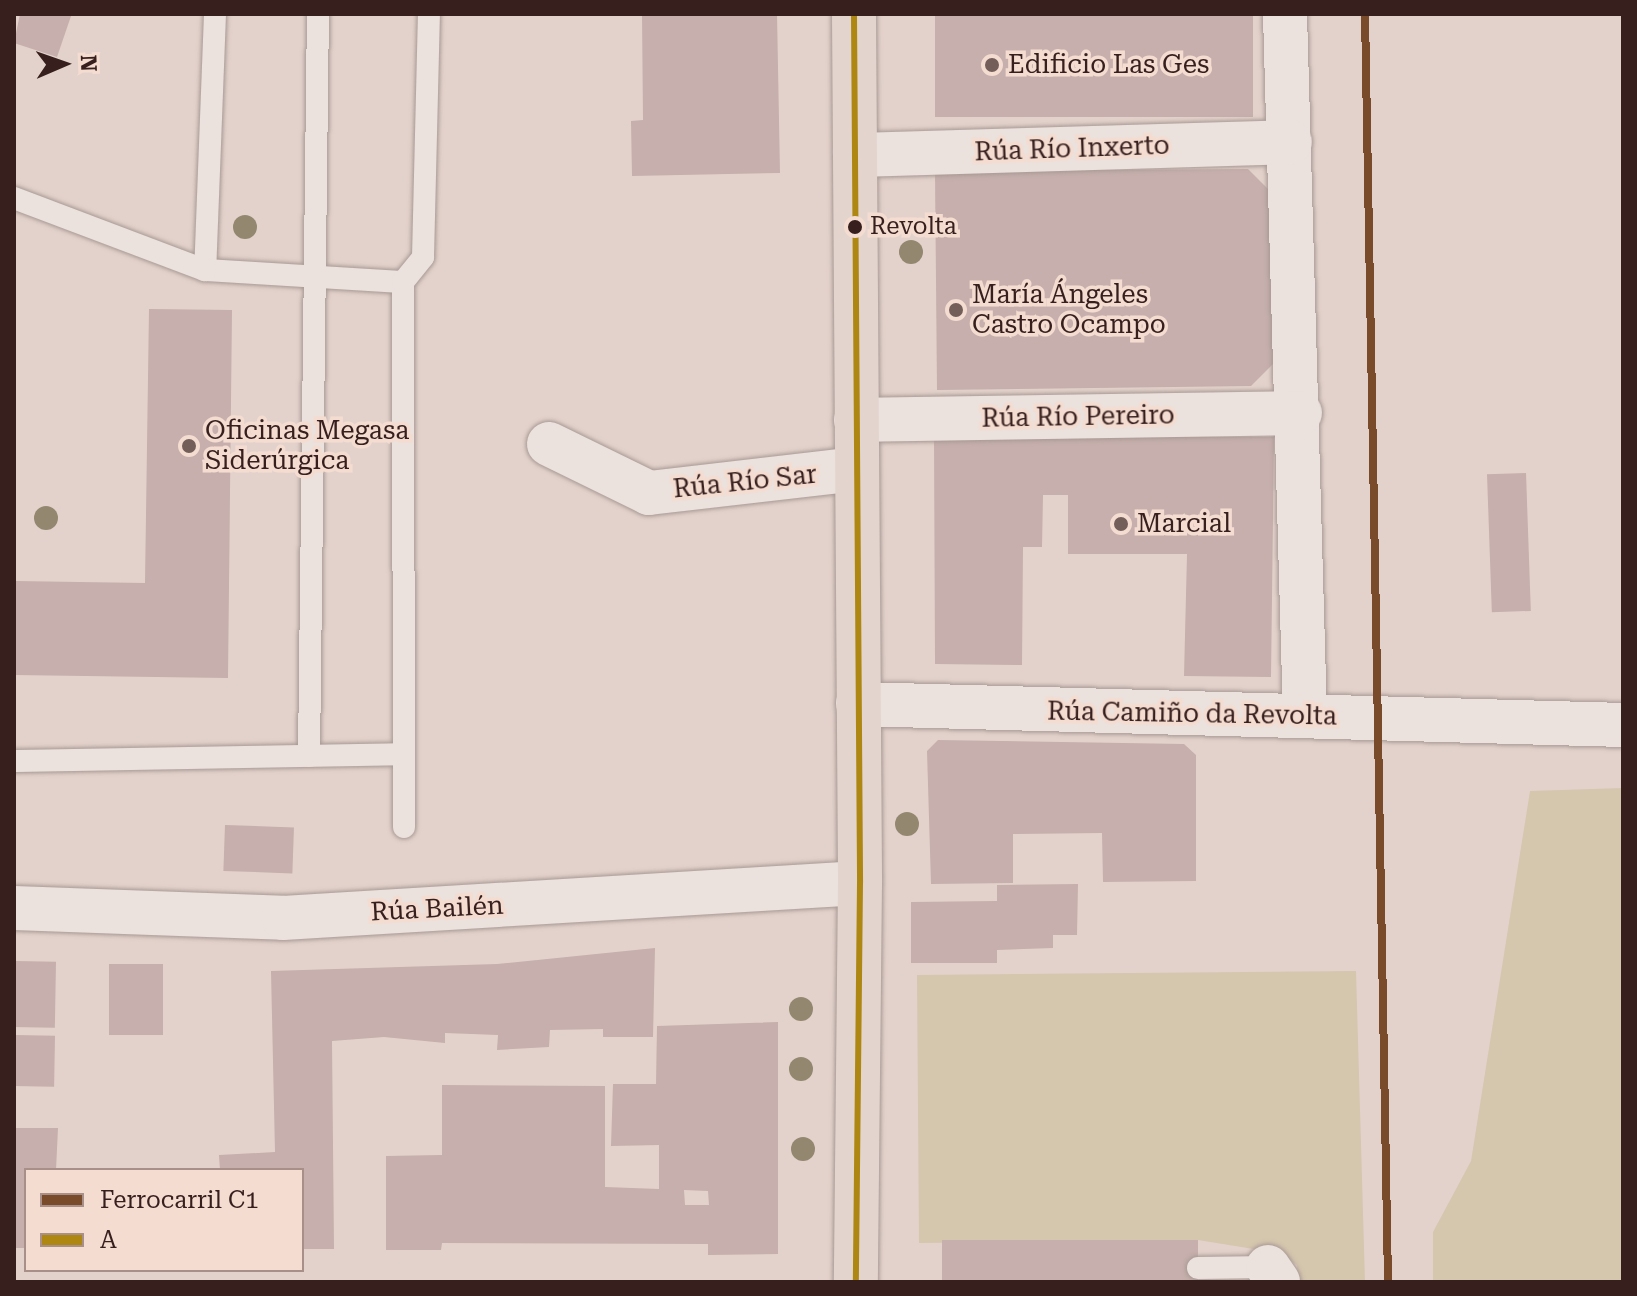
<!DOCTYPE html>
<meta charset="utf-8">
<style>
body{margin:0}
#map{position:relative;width:1637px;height:1296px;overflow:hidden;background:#e3d2cb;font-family:"Roboto Serif",serif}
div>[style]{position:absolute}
.green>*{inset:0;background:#d5c6ae}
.building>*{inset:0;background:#c6afac;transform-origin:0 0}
.roads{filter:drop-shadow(0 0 2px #a89995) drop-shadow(0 0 2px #a89995)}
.lane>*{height:22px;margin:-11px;padding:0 11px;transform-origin:11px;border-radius:11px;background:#ebe1dd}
.street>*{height:44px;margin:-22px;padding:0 22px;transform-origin:22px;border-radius:22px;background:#ebe1dd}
.primary>*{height:44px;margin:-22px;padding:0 22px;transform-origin:22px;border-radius:22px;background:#e3d5ce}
.bus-1>*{height:6px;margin:-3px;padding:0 3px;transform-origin:3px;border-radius:3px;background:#ae8612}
.rail-1>*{height:8px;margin:-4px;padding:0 4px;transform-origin:4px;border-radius:4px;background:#7a4b2a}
.trees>*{width:24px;height:24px;margin:-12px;border-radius:50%;background:#93886f}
.dots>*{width:22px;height:22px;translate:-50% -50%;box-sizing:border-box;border:4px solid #f4dcd1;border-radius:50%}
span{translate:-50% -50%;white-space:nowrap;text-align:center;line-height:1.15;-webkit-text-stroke:7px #f4dcd1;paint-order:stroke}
.bus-label{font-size:24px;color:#361f1d}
.left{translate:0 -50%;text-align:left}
.poi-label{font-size:26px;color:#361f1d}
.street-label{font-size:26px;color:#361f1d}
.frame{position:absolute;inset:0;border:16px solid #361f1d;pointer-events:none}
.legend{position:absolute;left:24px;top:1168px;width:280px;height:104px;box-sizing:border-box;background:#f4dcd1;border:2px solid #a89089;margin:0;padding:10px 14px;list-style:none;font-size:24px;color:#361f1d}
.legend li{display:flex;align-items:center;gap:16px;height:40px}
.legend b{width:40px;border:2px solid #a89089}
.north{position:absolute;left:24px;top:24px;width:80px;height:80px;-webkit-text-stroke:6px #f4dcd1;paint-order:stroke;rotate:88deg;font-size:22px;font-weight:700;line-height:32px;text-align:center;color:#361f1d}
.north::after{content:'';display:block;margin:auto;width:28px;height:36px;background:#361f1d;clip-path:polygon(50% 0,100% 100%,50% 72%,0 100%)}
</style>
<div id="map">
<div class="green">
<div style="clip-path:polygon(1623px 788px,1623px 1282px,1433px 1282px,1433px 1232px,1471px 1161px,1530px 791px)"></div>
<div style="clip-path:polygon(1356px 971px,1365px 1282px,1298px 1282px,1297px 1265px,1279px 1253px,1198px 1240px,919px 1243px,917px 975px)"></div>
</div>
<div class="building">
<div style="clip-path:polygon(20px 14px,71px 16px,57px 57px,14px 43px)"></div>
<div style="clip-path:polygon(642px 14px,777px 14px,780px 173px,632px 176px,631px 121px,643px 120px)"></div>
<div style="left:935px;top:14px;width:318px;height:103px"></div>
<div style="clip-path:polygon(1248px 169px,1275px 196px,1275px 362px,1251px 386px,937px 390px,935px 171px)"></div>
<div style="clip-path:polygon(149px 309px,232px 310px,228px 678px,14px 675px,14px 581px,145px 583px)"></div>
<div style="clip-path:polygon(934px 437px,1274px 437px,1271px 677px,1184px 676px,1187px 554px,1068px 554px,1068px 495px,1043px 495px,1042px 547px,1023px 547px,1022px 665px,935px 664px)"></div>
<div style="left:1526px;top:473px;width:138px;height:39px;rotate:88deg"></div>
<div style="clip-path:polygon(938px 740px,1184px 744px,1196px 755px,1196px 881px,1103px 882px,1102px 833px,1013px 834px,1013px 883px,931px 884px,927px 751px)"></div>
<div style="left:225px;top:825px;width:69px;height:46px;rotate:2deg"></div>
<div style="clip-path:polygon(1078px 884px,1077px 935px,1053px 935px,1053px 948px,997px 950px,997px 963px,911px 963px,911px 902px,997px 901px,997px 885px)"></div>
<div style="clip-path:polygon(655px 948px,653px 1037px,603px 1037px,603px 1029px,550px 1030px,549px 1047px,497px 1050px,498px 1035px,445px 1033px,445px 1043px,384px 1037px,332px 1041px,334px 1249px,302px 1249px,302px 1170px,220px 1170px,219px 1155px,275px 1152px,271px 971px,497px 964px)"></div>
<div style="left:14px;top:961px;width:42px;height:66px;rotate:1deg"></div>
<div style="left:109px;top:964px;width:54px;height:71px"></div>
<div style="clip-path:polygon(evenodd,778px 1022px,778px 1254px,708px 1255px,708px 1244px,442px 1243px,441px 1250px,386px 1250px,386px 1156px,442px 1155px,442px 1085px,605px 1086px,605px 1187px,659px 1189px,659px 1145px,611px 1146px,613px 1084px,656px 1084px,657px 1026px,778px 1022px,684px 1190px,708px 1191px,709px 1205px,685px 1205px,684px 1190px)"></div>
<div style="left:14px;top:1035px;width:41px;height:51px;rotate:1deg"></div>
<div style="clip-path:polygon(14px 1128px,58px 1128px,56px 1170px,26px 1170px,26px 1248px,14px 1248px)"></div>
<div style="left:1198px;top:1240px;width:42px;height:256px;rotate:90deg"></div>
</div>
<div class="roads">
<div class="lane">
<div style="left:215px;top:14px;width:256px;rotate:92.2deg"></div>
<div style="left:205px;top:270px;width:198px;rotate:3.5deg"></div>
<div style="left:14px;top:198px;width:204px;rotate:20.7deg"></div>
<div style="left:309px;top:756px;width:742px;rotate:-89.31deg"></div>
<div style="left:14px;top:761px;width:390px;rotate:-1deg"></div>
<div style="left:404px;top:827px;width:545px;rotate:-90.11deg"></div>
<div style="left:403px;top:282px;width:32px;rotate:-51deg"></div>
<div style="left:423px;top:257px;width:243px;rotate:-88.6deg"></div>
<div style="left:1198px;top:1268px;width:70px;rotate:-0.8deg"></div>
</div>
<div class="street">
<div style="left:1285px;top:14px;width:702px;rotate:88.37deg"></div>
<div style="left:855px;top:155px;width:435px;rotate:-1.7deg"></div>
<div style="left:856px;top:420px;width:444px;rotate:-0.9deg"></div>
<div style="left:549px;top:444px;width:111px;rotate:26.1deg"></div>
<div style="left:649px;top:493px;width:208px;rotate:-6.6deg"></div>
<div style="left:858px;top:704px;width:765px;rotate:1.57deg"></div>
<div style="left:14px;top:908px;width:269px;rotate:2.1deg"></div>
<div style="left:283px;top:918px;width:578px;rotate:-3.47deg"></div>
<div style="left:1268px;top:1267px;width:18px;rotate:56deg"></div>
</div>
<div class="primary">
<div style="left:854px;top:14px;width:869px;rotate:89.6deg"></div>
<div style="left:860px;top:883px;width:399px;rotate:90.6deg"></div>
</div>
</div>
<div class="bus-1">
<div style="left:854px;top:14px;width:869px;rotate:89.6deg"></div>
<div style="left:860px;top:883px;width:399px;rotate:90.6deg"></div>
</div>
<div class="rail-1">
<div style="left:1365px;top:14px;width:1268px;rotate:88.96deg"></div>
</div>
<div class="trees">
<div style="left:245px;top:227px"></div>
<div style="left:911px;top:252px"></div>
<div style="left:46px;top:518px"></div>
<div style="left:907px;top:824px"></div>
<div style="left:801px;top:1009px"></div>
<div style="left:801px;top:1069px"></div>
<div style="left:803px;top:1149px"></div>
</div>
<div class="dots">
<div style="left:992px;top:65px;background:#735e5a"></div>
<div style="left:855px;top:227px;background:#361f1d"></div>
<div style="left:956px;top:310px;background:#735e5a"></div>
<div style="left:189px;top:446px;background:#735e5a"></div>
<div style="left:1121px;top:524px;background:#735e5a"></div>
</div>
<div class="bus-label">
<span class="left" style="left:870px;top:227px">Revolta</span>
</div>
<div class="poi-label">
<span class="left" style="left:1008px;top:65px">Edificio Las Ges</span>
<span class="left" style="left:972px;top:310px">María Ángeles<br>Castro Ocampo</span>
<span class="left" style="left:205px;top:446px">Oficinas Megasa<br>Siderúrgica</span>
<span class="left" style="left:1137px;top:524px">Marcial</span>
</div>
<div class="street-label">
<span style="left:1072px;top:149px;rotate:-2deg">Rúa Río Inxerto</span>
<span style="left:1078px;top:417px;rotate:-1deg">Rúa Río Pereiro</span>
<span style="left:745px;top:482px;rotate:-6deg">Rúa Río Sar</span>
<span style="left:1192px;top:714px;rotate:1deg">Rúa Camiño da Revolta</span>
<span style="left:437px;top:909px;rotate:-3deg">Rúa Bailén</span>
</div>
<div class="frame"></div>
<ul class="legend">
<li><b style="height:10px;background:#7a4b2a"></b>Ferrocarril C1</li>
<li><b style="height:10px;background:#ae8612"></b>A</li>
</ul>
<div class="north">N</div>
</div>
